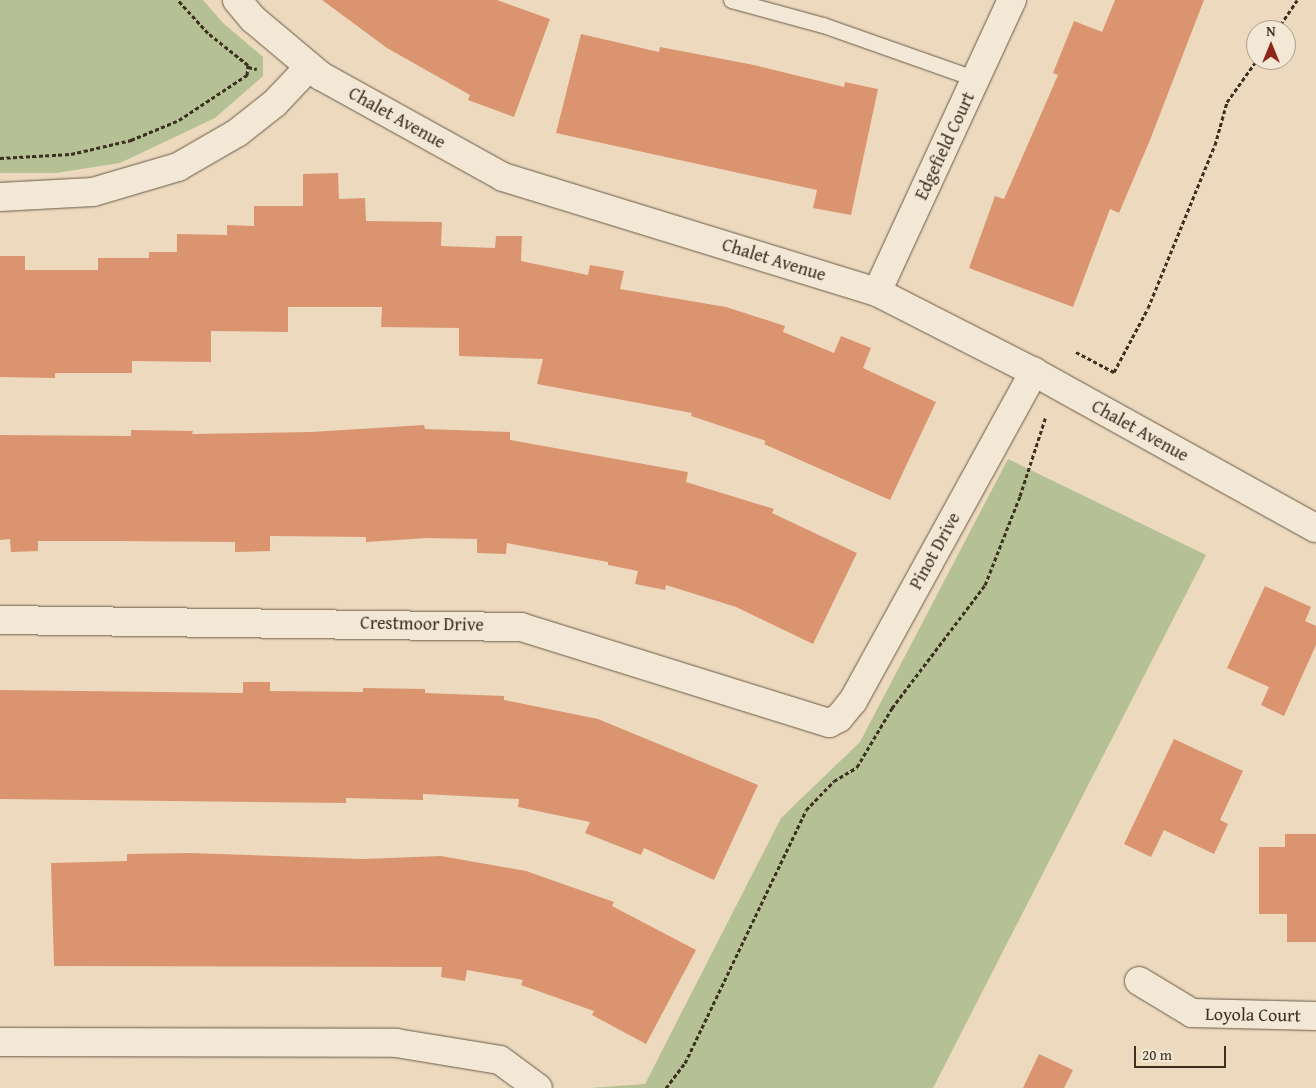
<!DOCTYPE html>
<style>
body{margin:0}
#map{position:relative;width:1316px;height:1088px;overflow:hidden;background:#eddabe;font-family:"Gentium Book Plus",serif}
div>[style]{position:absolute}
.green>*{inset:0;background:#b5c094}
.building>*{inset:0;background:#da9570}
.path>*{height:3px;margin-top:-1.5px;transform-origin:0;background:repeating-linear-gradient(90deg,#3c3021 0 4px,transparent 0 6.5px)}
.roads{filter:drop-shadow(0 0 1px #685a48) drop-shadow(0 0 1px #685a48)}
.lane>*{height:15px;margin:-7.5px;padding:0 7.5px;transform-origin:7.5px;border-radius:7.5px;background:#f3e7d5}
.street>*{height:28px;margin:-14px;padding:0 14px;transform-origin:14px;border-radius:14px;background:#f3e7d5}
span{translate:-50% -50%;white-space:nowrap;text-align:center;line-height:1.15;-webkit-text-stroke:4px #f3e7d5;paint-order:stroke}
.street-label{font-size:18px;color:#3c3021}
.north{position:absolute;left:1246px;top:20px;width:50px;height:50px;box-sizing:border-box;background:#f3e7d5;border:1px solid #aa9e8d;border-radius:50%;rotate:0deg;font-size:14px;font-weight:700;line-height:20px;text-align:center;color:#3c3021}
.north::after{content:'';display:block;margin:auto;width:18px;height:22px;background:#8f2418;clip-path:polygon(50% 0,100% 100%,50% 72%,0 100%)}
.scale{position:absolute;left:1134px;top:1046px;width:92px;height:22px;box-sizing:border-box;border:2px solid #3c3021;border-top:0;padding-left:6px;font-size:15px;line-height:18px;white-space:nowrap;color:#3c3021;-webkit-text-stroke:4px #f3e7d5;paint-order:stroke}
</style>
<div id="map">
<div class="green">
<div style="clip-path:polygon(0 0,203px 0,223px 23px,263px 57px,263px 76px,215px 118px,120px 163px,56px 173px,0 173px)"></div>
<div style="clip-path:polygon(1008px 459px,1206px 555px,933px 1088px,589px 1088px,645px 1084px,781px 818px,860px 742px)"></div>
</div>
<div class="building">
<div style="clip-path:polygon(322px 0,497px 0,550px 19px,514px 117px,468px 100px,470px 95px,387px 48px)"></div>
<div style="clip-path:polygon(1115px 0,1204px 0,1150px 140px,1119px 213px,1110px 209px,1073px 307px,969px 268px,995px 196px,1004px 199px,1058px 75px,1053px 73px,1074px 21px,1102px 32px)"></div>
<div style="clip-path:polygon(581px 34px,659px 52px,660px 47px,754px 65px,844px 87px,845px 82px,878px 89px,851px 215px,813px 208px,817px 190px,556px 133px)"></div>
<div style="clip-path:polygon(338px 173px,339px 199px,365px 198px,366px 221px,442px 222px,441px 246px,495px 248px,496px 236px,522px 236px,521px 261px,588px 275px,590px 265px,624px 271px,620px 289px,726px 307px,785px 326px,783px 332px,834px 353px,841px 336px,871px 348px,863px 368px,936px 402px,890px 500px,764px 444px,766px 441px,691px 416px,692px 413px,537px 384px,543px 359px,459px 356px,459px 328px,381px 327px,382px 307px,288px 307px,288px 332px,211px 331px,211px 362px,132px 361px,132px 373px,55px 373px,55px 378px,0 377px,0 256px,25px 256px,25px 270px,98px 270px,98px 258px,149px 258px,149px 252px,177px 252px,177px 234px,227px 235px,227px 225px,254px 226px,254px 206px,303px 206px,303px 174px)"></div>
<div style="clip-path:polygon(424px 425px,425px 429px,510px 432px,510px 440px,688px 472px,686px 482px,774px 509px,772px 513px,857px 553px,813px 644px,736px 607px,666px 585px,665px 590px,635px 584px,638px 571px,608px 565px,608px 562px,507px 543px,506px 554px,477px 553px,477px 539px,428px 538px,366px 542px,366px 537px,270px 536px,270px 551px,235px 552px,235px 542px,112px 541px,38px 541px,38px 551px,11px 552px,10px 539px,0 540px,0 435px,131px 436px,131px 430px,193px 431px,192px 434px,311px 432px)"></div>
<div style="clip-path:polygon(1265px 586px,1311px 607px,1305px 621px,1316px 626px,1316px 645px,1284px 716px,1261px 705px,1269px 687px,1227px 668px)"></div>
<div style="clip-path:polygon(243px 682px,270px 682px,270px 691px,363px 692px,363px 688px,425px 689px,425px 693px,504px 696px,504px 700px,598px 719px,758px 785px,714px 880px,644px 848px,641px 855px,585px 833px,590px 822px,518px 807px,519px 799px,423px 794px,423px 800px,346px 798px,346px 803px,0 799px,0 690px,243px 693px)"></div>
<div style="clip-path:polygon(1174px 739px,1243px 771px,1220px 820px,1228px 824px,1214px 854px,1164px 830px,1151px 857px,1124px 844px)"></div>
<div style="clip-path:polygon(1285px 834px,1316px 834px,1316px 942px,1287px 942px,1287px 914px,1259px 914px,1259px 847px,1285px 847px)"></div>
<div style="clip-path:polygon(190px 853px,362px 859px,441px 856px,526px 871px,614px 902px,612px 906px,696px 950px,646px 1044px,592px 1015px,594px 1011px,521px 985px,523px 980px,467px 970px,465px 981px,441px 977px,442px 967px,54px 966px,51px 863px,127px 861px,127px 854px)"></div>
<div style="clip-path:polygon(1039px 1054px,1073px 1070px,1064px 1088px,1023px 1088px)"></div>
</div>
<div class="path">
<div style="left:1277px;top:30px;width:36px;rotate:-56deg"></div>
<div style="left:248px;top:67px;width:9px;rotate:13deg"></div>
<div style="left:0;top:158px;width:71px;rotate:-3.2deg"></div>
<div style="left:71px;top:154px;width:62px;rotate:-13.1deg"></div>
<div style="left:131px;top:140px;width:52px;rotate:-22.6deg"></div>
<div style="left:179px;top:120px;width:82px;rotate:-33.5deg"></div>
<div style="left:247px;top:75px;width:10px;rotate:-84deg"></div>
<div style="left:248px;top:65px;width:51px;rotate:-141.3deg"></div>
<div style="left:208px;top:33px;width:45px;rotate:-132.3deg"></div>
<div style="left:1076px;top:352px;width:43px;rotate:27.8deg"></div>
<div style="left:1114px;top:372px;width:72px;rotate:-62deg"></div>
<div style="left:1148px;top:308px;width:176px;rotate:-67.7deg"></div>
<div style="left:1215px;top:145px;width:45px;rotate:-74.4deg"></div>
<div style="left:1227px;top:102px;width:52px;rotate:-54.5deg"></div>
<div style="left:666px;top:1088px;width:31px;rotate:-53deg"></div>
<div style="left:685px;top:1063px;width:280px;rotate:-64.4deg"></div>
<div style="left:806px;top:810px;width:40px;rotate:-46deg"></div>
<div style="left:834px;top:781px;width:27px;rotate:-31deg"></div>
<div style="left:857px;top:767px;width:69px;rotate:-59.3deg"></div>
<div style="left:892px;top:708px;width:154px;rotate:-52.9deg"></div>
<div style="left:985px;top:585px;width:96px;rotate:-68.5deg"></div>
<div style="left:1020px;top:496px;width:84px;rotate:-72deg"></div>
</div>
<div class="roads">
<div class="lane">
<div style="left:731px;top:0;width:95px;rotate:15.2deg"></div>
<div style="left:823px;top:25px;width:162px;rotate:19.4deg"></div>
</div>
<div class="street">
<div style="left:237px;top:0;width:25px;rotate:50deg"></div>
<div style="left:253px;top:19px;width:89px;rotate:40deg"></div>
<div style="left:321px;top:76px;width:208px;rotate:29deg"></div>
<div style="left:503px;top:177px;width:391px;rotate:17.1deg"></div>
<div style="left:877px;top:292px;width:176px;rotate:27deg"></div>
<div style="left:1034px;top:372px;width:322px;rotate:29deg"></div>
<div style="left:0;top:197px;width:93px;rotate:-3.1deg"></div>
<div style="left:93px;top:192px;width:89px;rotate:-16.4deg"></div>
<div style="left:178px;top:167px;width:68px;rotate:-30deg"></div>
<div style="left:237px;top:133px;width:48px;rotate:-38.3deg"></div>
<div style="left:275px;top:103px;width:50px;rotate:-46.6deg"></div>
<div style="left:877px;top:292px;width:322px;rotate:-65.2deg"></div>
<div style="left:0;top:620px;width:521px;rotate:0.77deg"></div>
<div style="left:521px;top:627px;width:323px;rotate:17.3deg"></div>
<div style="left:829px;top:723px;width:11px;rotate:-27deg"></div>
<div style="left:839px;top:718px;width:22px;rotate:-51deg"></div>
<div style="left:853px;top:701px;width:376px;rotate:-61.2deg"></div>
<div style="left:1139px;top:981px;width:62px;rotate:31.1deg"></div>
<div style="left:1192px;top:1013px;width:124px;rotate:1.4deg"></div>
<div style="left:0;top:1042px;width:396px;rotate:0.1deg"></div>
<div style="left:396px;top:1043px;width:105px;rotate:9.3deg"></div>
<div style="left:500px;top:1060px;width:47px;rotate:36.4deg"></div>
</div>
</div>
<div class="street-label">
<span style="left:397px;top:118px;rotate:29deg">Chalet Avenue</span>
<span style="left:945px;top:146px;rotate:-65deg">Edgefield Court</span>
<span style="left:774px;top:260px;rotate:17deg">Chalet Avenue</span>
<span style="left:1140px;top:431px;rotate:29deg">Chalet Avenue</span>
<span style="left:935px;top:551px;rotate:-61deg">Pinot Drive</span>
<span style="left:422px;top:624px;rotate:1deg">Crestmoor Drive</span>
<span style="left:1253px;top:1015px;rotate:1deg">Loyola Court</span>
</div>
<div class="north">N</div>
<div class="scale">20 m</div>
</div>
